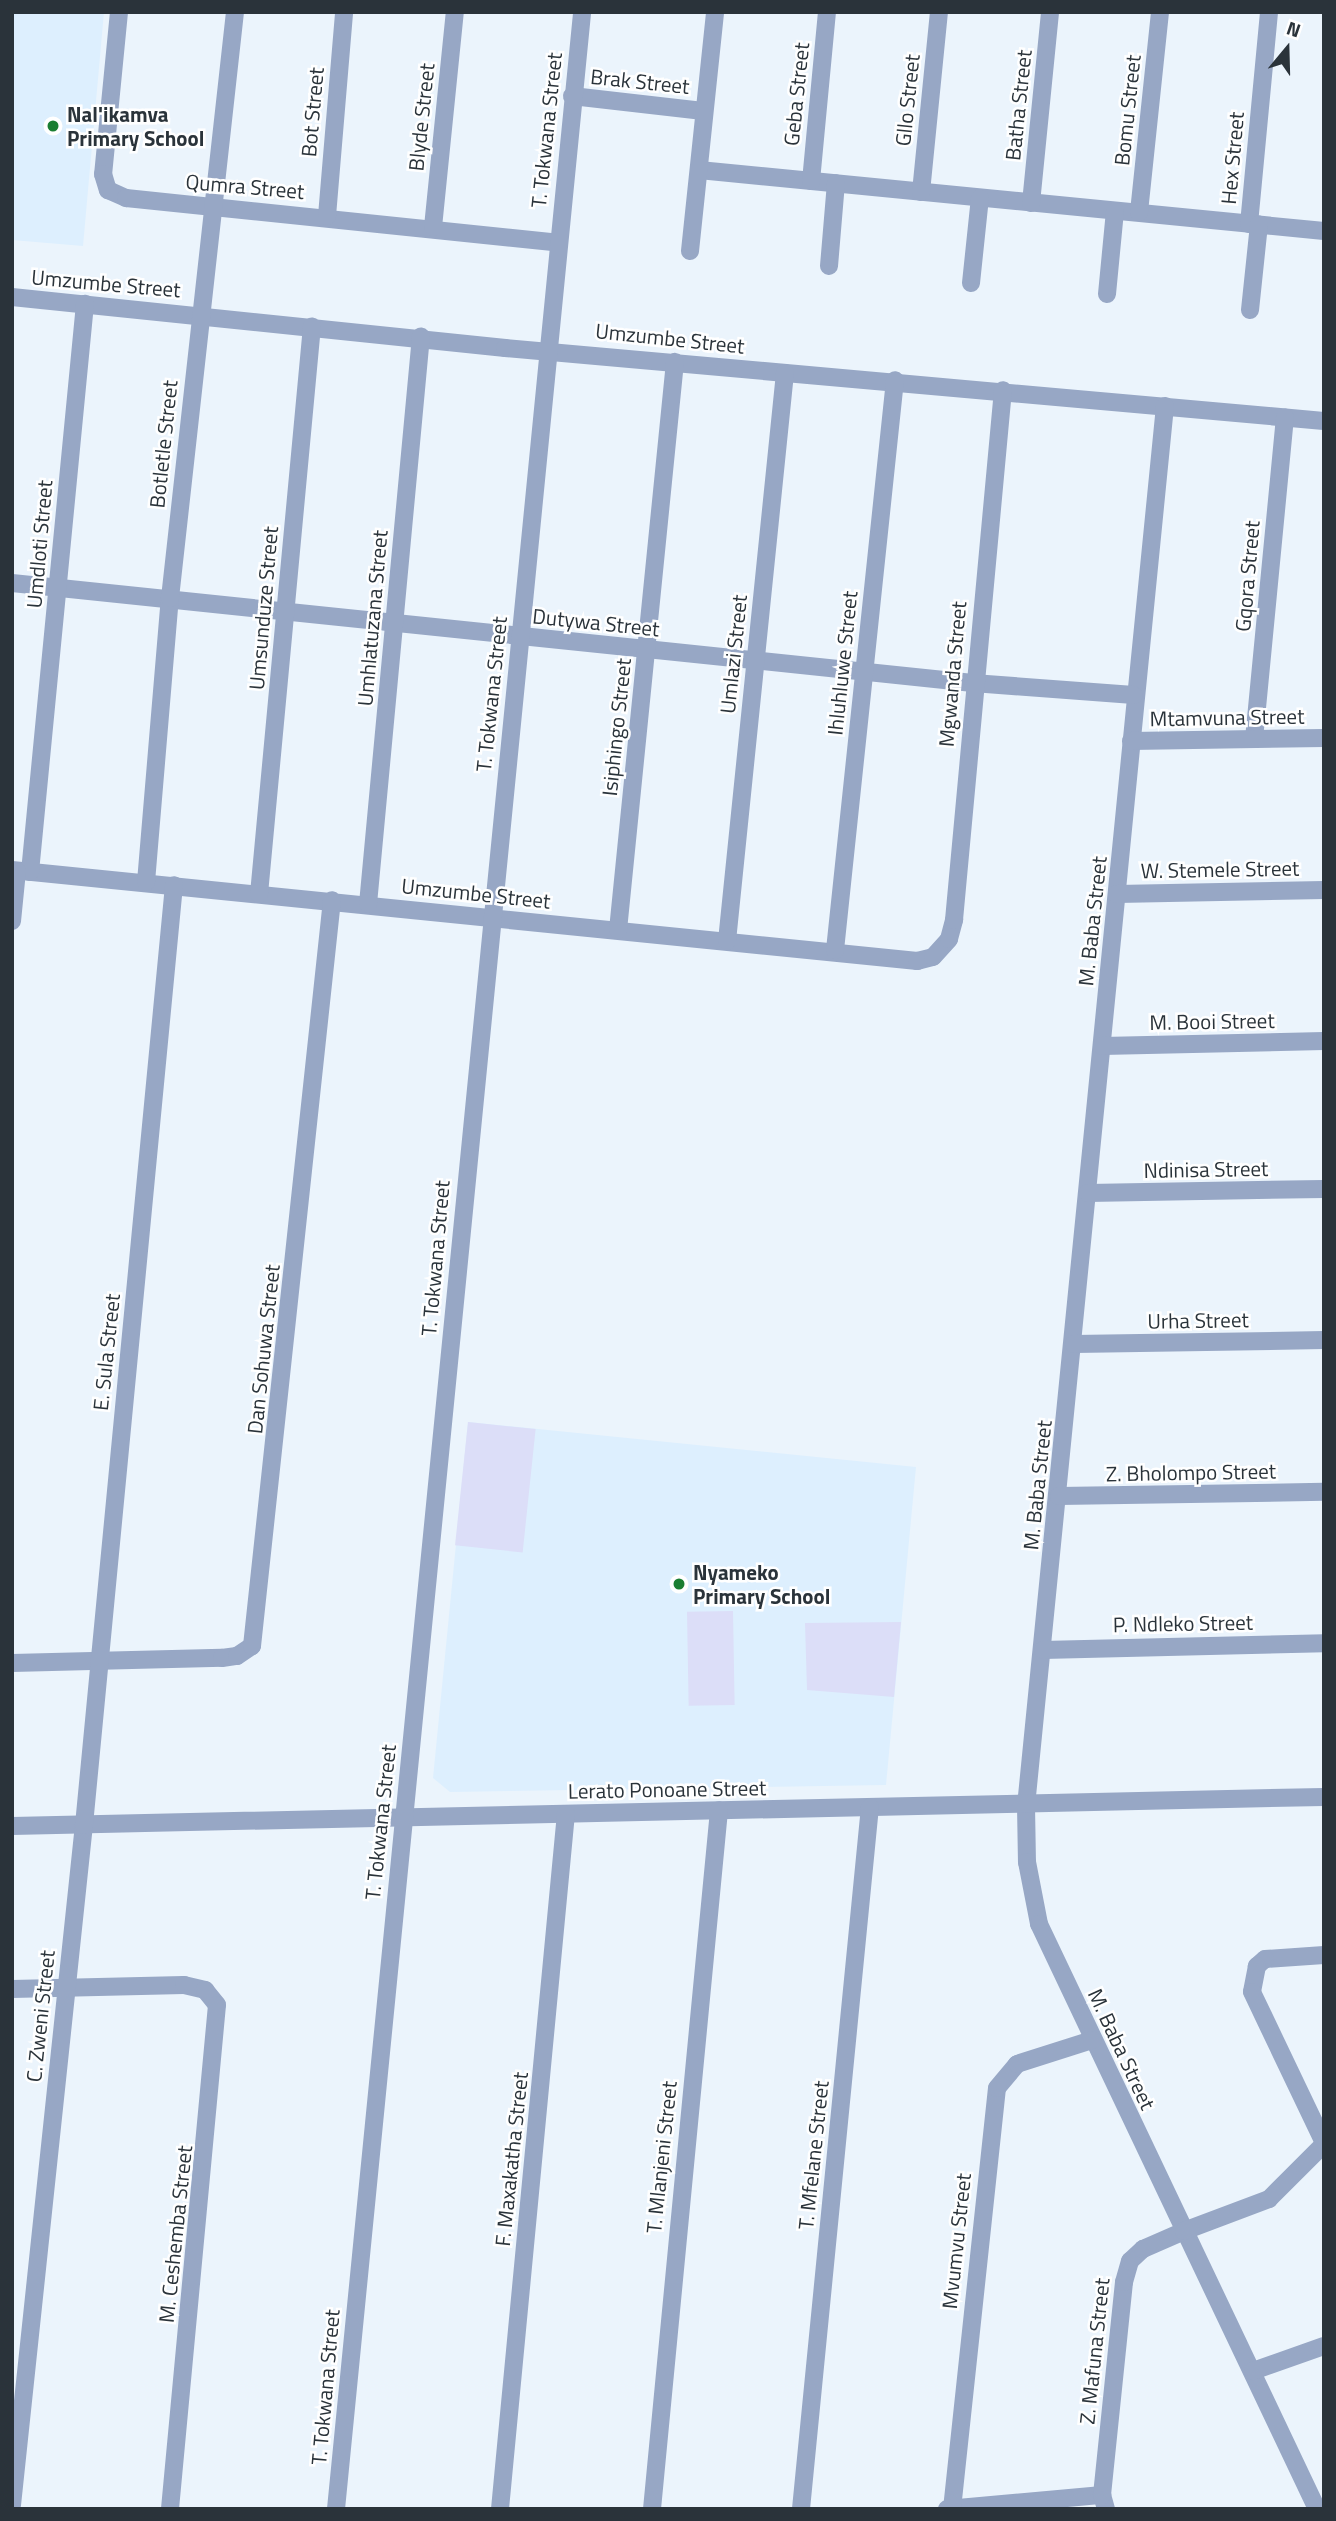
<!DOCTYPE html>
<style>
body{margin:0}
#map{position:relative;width:1336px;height:2521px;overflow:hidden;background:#ebf4fc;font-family:"Titillium Web",sans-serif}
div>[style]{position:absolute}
.built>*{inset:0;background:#ddeffe}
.green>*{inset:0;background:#dcdef8;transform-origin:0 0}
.minor>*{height:18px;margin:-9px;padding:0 9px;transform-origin:9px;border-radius:9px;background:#97a7c5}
.dots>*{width:19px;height:19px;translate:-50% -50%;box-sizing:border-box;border:4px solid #fff;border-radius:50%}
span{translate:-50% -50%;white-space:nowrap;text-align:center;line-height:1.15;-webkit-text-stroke:5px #fff;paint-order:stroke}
.street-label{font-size:21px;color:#2a333a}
.poi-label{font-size:21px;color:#2a333a;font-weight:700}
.left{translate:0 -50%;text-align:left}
.frame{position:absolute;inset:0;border:14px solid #2a333a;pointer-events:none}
.north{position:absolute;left:1252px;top:14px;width:70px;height:70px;-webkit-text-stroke:5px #fff;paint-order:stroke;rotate:19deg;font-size:19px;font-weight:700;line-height:28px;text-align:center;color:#2a333a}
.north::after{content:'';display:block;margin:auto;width:24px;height:32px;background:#2a333a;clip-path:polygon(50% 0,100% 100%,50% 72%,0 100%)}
</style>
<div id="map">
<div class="built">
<div style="clip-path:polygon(12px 12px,104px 12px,83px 246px,12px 240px)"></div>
<div style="clip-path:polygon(468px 1422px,916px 1467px,886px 1785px,450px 1792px,433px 1778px)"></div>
</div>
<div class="green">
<div style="left:468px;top:1422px;width:68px;height:124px;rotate:6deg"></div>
<div style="left:733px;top:1611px;width:94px;height:46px;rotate:89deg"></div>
<div style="clip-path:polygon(901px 1622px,894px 1697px,807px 1690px,805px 1623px)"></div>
</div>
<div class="minor">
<div style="left:119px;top:12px;width:163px;rotate:95.6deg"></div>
<div style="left:103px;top:174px;width:17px;rotate:73deg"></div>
<div style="left:108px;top:190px;width:20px;rotate:24deg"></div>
<div style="left:126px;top:198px;width:434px;rotate:5.9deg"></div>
<div style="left:572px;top:96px;width:132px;rotate:6.5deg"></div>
<div style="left:699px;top:170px;width:628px;rotate:5.57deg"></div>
<div style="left:811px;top:181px;width:170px;rotate:-84.6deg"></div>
<div style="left:921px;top:192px;width:181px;rotate:-84.3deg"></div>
<div style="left:1031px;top:203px;width:192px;rotate:-84.3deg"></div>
<div style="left:1139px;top:212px;width:201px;rotate:-84deg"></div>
<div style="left:327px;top:216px;width:205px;rotate:-85.2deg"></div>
<div style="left:1249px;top:224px;width:213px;rotate:-84.6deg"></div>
<div style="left:433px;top:227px;width:216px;rotate:-84.2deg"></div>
<div style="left:690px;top:251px;width:240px;rotate:-84deg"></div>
<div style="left:829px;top:266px;width:83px;rotate:-85.2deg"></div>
<div style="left:971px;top:283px;width:85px;rotate:-84deg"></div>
<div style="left:1107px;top:294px;width:83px;rotate:-84.5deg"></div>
<div style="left:12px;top:297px;width:496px;rotate:5.9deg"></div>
<div style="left:505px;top:348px;width:822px;rotate:5.09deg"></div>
<div style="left:1250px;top:310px;width:86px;rotate:-84deg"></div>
<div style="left:1165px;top:406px;width:1407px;rotate:95.67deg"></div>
<div style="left:1026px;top:1806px;width:56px;rotate:89deg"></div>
<div style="left:1027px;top:1862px;width:63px;rotate:79deg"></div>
<div style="left:1039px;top:1924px;width:648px;rotate:64.58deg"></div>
<div style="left:12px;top:583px;width:966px;rotate:5.94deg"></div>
<div style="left:973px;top:683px;width:161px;rotate:4.3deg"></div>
<div style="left:1254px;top:739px;width:323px;rotate:-84.5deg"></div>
<div style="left:1131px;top:741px;width:193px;rotate:-0.9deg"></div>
<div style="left:12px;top:870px;width:910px;rotate:5.74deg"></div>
<div style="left:917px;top:961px;width:16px;rotate:-14deg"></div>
<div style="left:933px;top:957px;width:24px;rotate:-48deg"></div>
<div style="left:949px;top:939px;width:20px;rotate:-75deg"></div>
<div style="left:954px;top:920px;width:532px;rotate:-84.72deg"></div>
<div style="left:30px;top:872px;width:571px;rotate:-84.47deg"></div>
<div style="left:146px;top:882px;width:285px;rotate:-85.2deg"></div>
<div style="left:170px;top:598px;width:590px;rotate:-83.67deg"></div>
<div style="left:259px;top:894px;width:570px;rotate:-84.67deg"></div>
<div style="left:1117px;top:894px;width:207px;rotate:-1.1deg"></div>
<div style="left:368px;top:904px;width:570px;rotate:-84.67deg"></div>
<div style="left:12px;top:921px;width:50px;rotate:-84.3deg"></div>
<div style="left:618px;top:930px;width:571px;rotate:-84.27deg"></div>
<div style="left:727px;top:941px;width:571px;rotate:-84.17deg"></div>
<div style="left:835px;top:950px;width:573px;rotate:-83.99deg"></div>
<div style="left:1102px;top:1046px;width:222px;rotate:-1.3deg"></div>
<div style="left:1088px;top:1193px;width:236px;rotate:-1deg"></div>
<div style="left:1074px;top:1344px;width:250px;rotate:-0.9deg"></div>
<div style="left:1059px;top:1496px;width:265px;rotate:-0.9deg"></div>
<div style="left:1043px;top:1650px;width:281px;rotate:-1.4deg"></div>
<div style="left:12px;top:1663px;width:210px;rotate:-1.4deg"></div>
<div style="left:222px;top:1658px;width:15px;rotate:-8deg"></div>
<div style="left:237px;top:1656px;width:18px;rotate:-34deg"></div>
<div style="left:252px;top:1646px;width:750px;rotate:-83.88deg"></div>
<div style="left:12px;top:1826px;width:1312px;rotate:-1.27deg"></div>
<div style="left:1324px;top:1955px;width:59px;rotate:176.1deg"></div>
<div style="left:1265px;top:1959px;width:11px;rotate:139deg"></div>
<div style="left:1257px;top:1966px;width:26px;rotate:101deg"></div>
<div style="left:1252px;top:1992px;width:167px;rotate:64.5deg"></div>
<div style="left:12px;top:1989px;width:172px;rotate:-1.3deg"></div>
<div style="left:184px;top:1985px;width:22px;rotate:13deg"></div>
<div style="left:205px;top:1990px;width:19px;rotate:51deg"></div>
<div style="left:217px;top:2005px;width:506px;rotate:95.33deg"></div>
<div style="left:1253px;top:2371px;width:75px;rotate:-19.4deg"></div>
<div style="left:12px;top:2505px;width:684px;rotate:-83.96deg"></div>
<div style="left:84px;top:1825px;width:944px;rotate:-84.53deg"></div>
<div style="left:336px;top:2509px;width:2509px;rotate:-84.37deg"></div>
<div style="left:500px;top:2509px;width:698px;rotate:-84.58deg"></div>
<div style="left:652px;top:2509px;width:702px;rotate:-84.52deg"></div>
<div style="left:801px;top:2509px;width:705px;rotate:-84.39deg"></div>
<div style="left:947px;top:2509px;width:156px;rotate:-5.2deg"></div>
<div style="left:952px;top:2509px;width:423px;rotate:-83.9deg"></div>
<div style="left:997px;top:2088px;width:31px;rotate:-50deg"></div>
<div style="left:1017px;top:2064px;width:79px;rotate:-17.7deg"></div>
<div style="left:1106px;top:2509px;width:15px;rotate:-106deg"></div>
<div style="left:1102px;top:2495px;width:214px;rotate:-84.1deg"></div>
<div style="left:1124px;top:2282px;width:22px;rotate:-74deg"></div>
<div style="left:1130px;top:2261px;width:18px;rotate:-43deg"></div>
<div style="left:1143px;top:2249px;width:45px;rotate:-23.7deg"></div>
<div style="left:1184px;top:2231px;width:91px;rotate:-20.6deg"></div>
<div style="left:1269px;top:2199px;width:78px;rotate:-45deg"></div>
</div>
<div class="dots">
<div style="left:53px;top:126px;background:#1a7e32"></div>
<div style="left:679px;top:1584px;background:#1a7e32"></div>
</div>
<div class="street-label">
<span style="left:640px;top:81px;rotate:6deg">Brak Street</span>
<span style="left:796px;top:94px;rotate:-84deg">Geba Street</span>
<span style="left:907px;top:100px;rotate:-84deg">Gllo Street</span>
<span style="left:1018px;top:105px;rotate:-84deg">Batha Street</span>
<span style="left:1127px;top:110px;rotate:-84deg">Bomu Street</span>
<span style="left:312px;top:112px;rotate:-85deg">Bot Street</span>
<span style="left:421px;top:117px;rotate:-84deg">Blyde Street</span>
<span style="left:546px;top:130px;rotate:-84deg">T. Tokwana Street</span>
<span style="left:1232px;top:158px;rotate:-85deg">Hex Street</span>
<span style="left:245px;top:186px;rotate:5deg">Qumra Street</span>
<span style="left:106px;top:283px;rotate:5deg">Umzumbe Street</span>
<span style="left:670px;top:338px;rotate:6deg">Umzumbe Street</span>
<span style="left:163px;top:444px;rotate:-84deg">Botletle Street</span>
<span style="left:39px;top:544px;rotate:-85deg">Umdloti Street</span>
<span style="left:1247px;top:576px;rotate:-85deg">Gqora Street</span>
<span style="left:263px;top:608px;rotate:-85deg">Umsunduze Street</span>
<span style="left:372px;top:618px;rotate:-85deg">Umhlatuzana Street</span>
<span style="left:596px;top:622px;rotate:6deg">Dutywa Street</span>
<span style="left:733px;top:654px;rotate:-84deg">Umlazi Street</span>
<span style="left:842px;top:663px;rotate:-84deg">Ihluhluwe Street</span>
<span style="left:952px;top:674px;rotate:-85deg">Mgwanda Street</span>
<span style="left:491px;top:694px;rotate:-84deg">T. Tokwana Street</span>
<span style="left:1227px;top:717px;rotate:-1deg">Mtamvuna Street</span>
<span style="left:616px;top:727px;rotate:-84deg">Isiphingo Street</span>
<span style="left:1220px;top:869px;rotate:-1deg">W. Stemele Street</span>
<span style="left:476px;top:893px;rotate:6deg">Umzumbe Street</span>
<span style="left:1092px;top:921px;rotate:-84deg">M. Baba Street</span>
<span style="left:1212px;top:1021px;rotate:-1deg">M. Booi Street</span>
<span style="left:1206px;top:1169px;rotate:-1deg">Ndinisa Street</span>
<span style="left:435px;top:1258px;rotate:-85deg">T. Tokwana Street</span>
<span style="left:1198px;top:1320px;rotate:-1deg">Urha Street</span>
<span style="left:263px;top:1349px;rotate:-84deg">Dan Sohuwa Street</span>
<span style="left:106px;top:1352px;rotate:-84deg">E. Sula Street</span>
<span style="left:1191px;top:1472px;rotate:-1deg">Z. Bholompo Street</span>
<span style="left:1037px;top:1485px;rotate:-84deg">M. Baba Street</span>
<span style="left:1183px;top:1623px;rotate:-1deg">P. Ndleko Street</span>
<span style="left:667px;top:1789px;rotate:-1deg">Lerato Ponoane Street</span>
<span style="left:380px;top:1822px;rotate:-84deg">T. Tokwana Street</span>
<span style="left:40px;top:2016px;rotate:-84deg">C. Zweni Street</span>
<span style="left:1122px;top:2049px;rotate:65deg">M. Baba Street</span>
<span style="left:813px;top:2155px;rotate:-84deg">T. Mfelane Street</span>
<span style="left:661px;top:2157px;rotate:-84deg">T. Mlanjeni Street</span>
<span style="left:511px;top:2159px;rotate:-84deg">F. Maxakatha Street</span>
<span style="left:175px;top:2234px;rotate:-84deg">M. Ceshemba Street</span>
<span style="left:956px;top:2241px;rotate:-84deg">Mvumvu Street</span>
<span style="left:1094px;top:2351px;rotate:-84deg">Z. Mafuna Street</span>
<span style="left:325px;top:2387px;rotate:-85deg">T. Tokwana Street</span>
</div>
<div class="poi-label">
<span class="left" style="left:67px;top:126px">Nal'ikamva<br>Primary School</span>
<span class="left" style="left:693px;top:1584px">Nyameko<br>Primary School</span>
</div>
<div class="frame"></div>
<div class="north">N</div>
</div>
